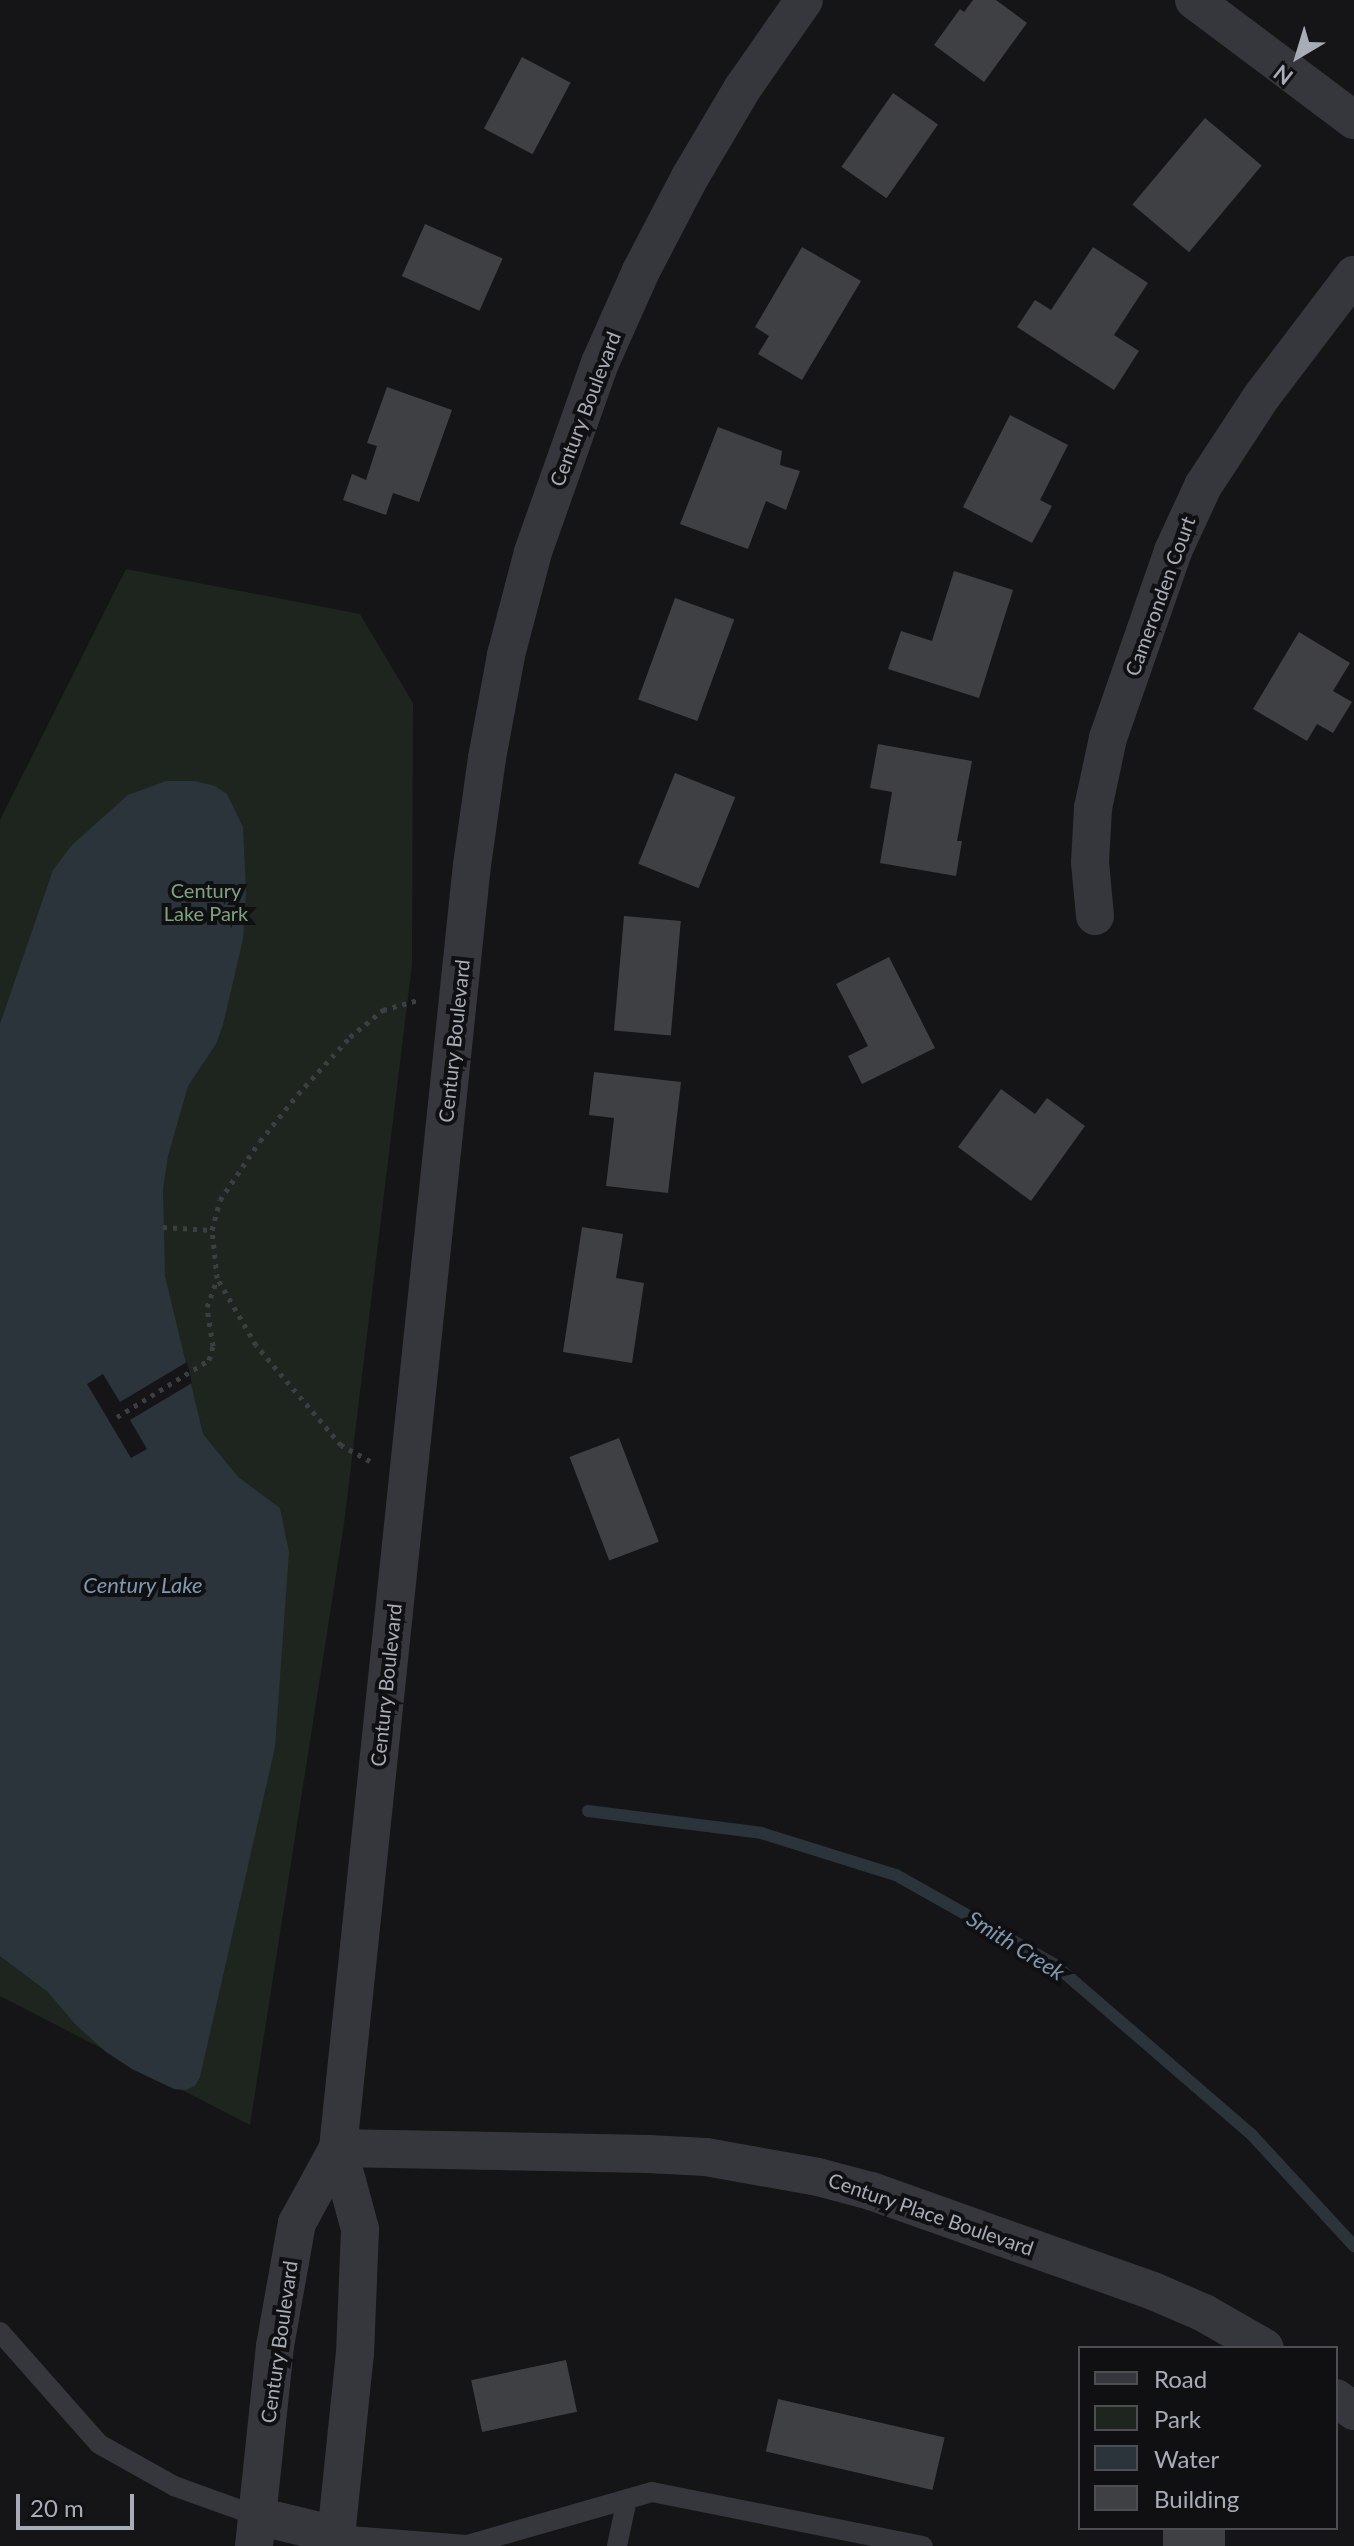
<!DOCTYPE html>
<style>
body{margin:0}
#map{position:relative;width:1354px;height:2546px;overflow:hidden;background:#151517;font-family:Lato,sans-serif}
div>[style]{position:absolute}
.green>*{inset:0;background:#1d251e}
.water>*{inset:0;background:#2b343b}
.pier>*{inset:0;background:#151517}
.stream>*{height:12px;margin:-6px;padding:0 6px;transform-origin:6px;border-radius:6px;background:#2b343b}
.building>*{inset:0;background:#3f4044;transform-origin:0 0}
.path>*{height:5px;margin-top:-2.5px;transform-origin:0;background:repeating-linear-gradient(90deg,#3c3e43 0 4px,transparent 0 10px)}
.lane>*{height:20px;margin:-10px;padding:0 10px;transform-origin:10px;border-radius:10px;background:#36373c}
.street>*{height:38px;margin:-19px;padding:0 19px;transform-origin:19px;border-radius:19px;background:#36373c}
span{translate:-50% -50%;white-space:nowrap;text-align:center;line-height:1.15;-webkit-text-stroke:8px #101012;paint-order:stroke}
.street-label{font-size:20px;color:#a7acb7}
.park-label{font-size:20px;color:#7ea280}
.water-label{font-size:22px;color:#7e9ab2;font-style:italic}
.legend{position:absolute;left:1078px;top:2346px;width:260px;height:184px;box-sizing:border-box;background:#101012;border:2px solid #4c4e54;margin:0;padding:10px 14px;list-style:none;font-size:24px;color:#a7acb7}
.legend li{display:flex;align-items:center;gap:16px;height:40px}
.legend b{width:40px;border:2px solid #4c4e54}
.north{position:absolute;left:1258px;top:16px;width:80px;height:80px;-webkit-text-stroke:6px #101012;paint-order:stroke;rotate:218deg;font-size:22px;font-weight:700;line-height:32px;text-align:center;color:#a7acb7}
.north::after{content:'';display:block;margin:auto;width:28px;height:36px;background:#a7acb7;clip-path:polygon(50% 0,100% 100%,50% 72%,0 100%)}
.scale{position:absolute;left:16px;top:2494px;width:118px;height:36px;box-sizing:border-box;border:4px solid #a7acb7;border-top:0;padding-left:10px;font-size:24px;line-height:28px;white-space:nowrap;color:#a7acb7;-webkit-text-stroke:6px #101012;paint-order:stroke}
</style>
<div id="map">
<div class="green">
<div style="clip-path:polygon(126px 569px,360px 614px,413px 703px,412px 964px,344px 1524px,250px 2125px,0 1996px,0 820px)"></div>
</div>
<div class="water">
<div style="clip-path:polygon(166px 781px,195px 781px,215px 786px,227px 794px,243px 827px,246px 892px,243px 939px,223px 1025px,216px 1044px,188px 1086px,168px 1156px,163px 1189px,165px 1276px,203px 1434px,238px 1477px,280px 1508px,289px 1552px,275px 1747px,200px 2077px,195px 2086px,185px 2090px,174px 2089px,132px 2069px,106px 2052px,75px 2024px,48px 1992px,0 1956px,0 1024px,53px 870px,72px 845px,128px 795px)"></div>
</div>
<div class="pier">
<div style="clip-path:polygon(187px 1362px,192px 1383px,130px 1420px,147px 1449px,131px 1458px,87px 1384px,103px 1374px,120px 1402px)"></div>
</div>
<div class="stream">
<div style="left:588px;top:1811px;width:174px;rotate:7.2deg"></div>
<div style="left:761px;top:1833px;width:141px;rotate:17.3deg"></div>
<div style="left:896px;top:1875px;width:181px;rotate:29.4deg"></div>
<div style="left:1054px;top:1964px;width:262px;rotate:40.8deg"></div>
<div style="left:1252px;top:2135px;width:151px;rotate:47.4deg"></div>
</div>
<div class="building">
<div style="clip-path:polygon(973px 0,996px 0,1027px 23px,984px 82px,934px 45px,960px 9px,964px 12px)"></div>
<div style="left:522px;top:57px;width:55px;height:81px;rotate:28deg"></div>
<div style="left:893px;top:93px;width:55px;height:90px;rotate:35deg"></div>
<div style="left:1205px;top:118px;width:74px;height:113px;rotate:40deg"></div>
<div style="left:425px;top:224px;width:85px;height:57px;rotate:24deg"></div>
<div style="clip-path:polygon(802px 247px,861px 281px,802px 380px,758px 354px,769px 336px,755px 327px)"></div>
<div style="clip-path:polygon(1093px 247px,1148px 283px,1114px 335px,1139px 351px,1114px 390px,1017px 327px,1035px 300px,1051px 310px)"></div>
<div style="clip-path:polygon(387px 387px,452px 410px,419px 502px,393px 493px,386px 515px,343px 500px,352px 474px,366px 480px,377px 446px,367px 443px)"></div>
<div style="clip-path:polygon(1010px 415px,1068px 445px,1040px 500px,1052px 506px,1032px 543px,963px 507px)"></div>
<div style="clip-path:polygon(718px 427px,782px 451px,780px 465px,800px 471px,786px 510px,766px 501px,748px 549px,680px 524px)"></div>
<div style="clip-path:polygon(954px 571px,1013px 590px,979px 698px,888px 669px,901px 631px,932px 641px)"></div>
<div style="left:675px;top:598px;width:63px;height:108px;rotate:20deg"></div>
<div style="clip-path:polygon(1299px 632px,1350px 663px,1333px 691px,1352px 702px,1333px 733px,1317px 724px,1307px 741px,1253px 709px)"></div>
<div style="clip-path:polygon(878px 744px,972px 761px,957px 841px,962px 841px,956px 876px,880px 863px,892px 792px,870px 788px)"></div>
<div style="left:675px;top:773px;width:65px;height:98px;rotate:22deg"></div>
<div style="left:624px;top:916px;width:57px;height:115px;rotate:5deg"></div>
<div style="clip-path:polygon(889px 957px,935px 1048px,862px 1084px,848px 1056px,868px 1046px,836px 984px)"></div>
<div style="clip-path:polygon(594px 1072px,681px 1082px,668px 1193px,606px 1186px,614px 1118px,589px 1115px)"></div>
<div style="clip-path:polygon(1001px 1089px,1035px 1114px,1047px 1098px,1085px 1126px,1031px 1201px,958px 1147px)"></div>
<div style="clip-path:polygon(582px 1227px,623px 1234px,616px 1278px,644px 1283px,632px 1363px,563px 1352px)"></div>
<div style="left:619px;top:1438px;width:111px;height:53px;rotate:69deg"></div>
<div style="left:566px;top:2360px;width:53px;height:97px;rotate:78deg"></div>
<div style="left:778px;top:2399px;width:171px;height:54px;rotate:13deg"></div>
<div style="left:1163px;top:2528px;width:62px;height:19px"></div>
</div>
<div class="path">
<div style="left:163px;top:1227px;width:49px;rotate:3.5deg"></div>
<div style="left:117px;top:1417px;width:108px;rotate:-31.8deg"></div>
<div style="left:209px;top:1360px;width:15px;rotate:-74deg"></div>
<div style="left:213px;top:1346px;width:39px;rotate:-99deg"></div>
<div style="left:207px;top:1307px;width:30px;rotate:-70deg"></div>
<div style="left:370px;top:1461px;width:33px;rotate:-151deg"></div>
<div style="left:341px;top:1445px;width:131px;rotate:-130.4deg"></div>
<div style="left:256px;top:1345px;width:78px;rotate:-120.2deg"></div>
<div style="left:217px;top:1278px;width:48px;rotate:-95.9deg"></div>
<div style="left:212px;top:1230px;width:31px;rotate:-75deg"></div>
<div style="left:220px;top:1200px;width:71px;rotate:-55.9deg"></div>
<div style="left:260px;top:1141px;width:60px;rotate:-51deg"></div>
<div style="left:298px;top:1094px;width:77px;rotate:-47.6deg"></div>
<div style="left:350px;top:1037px;width:43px;rotate:-39.3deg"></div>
<div style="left:383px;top:1010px;width:36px;rotate:-16deg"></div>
</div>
<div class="lane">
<div style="left:0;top:2332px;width:149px;rotate:48.5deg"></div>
<div style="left:99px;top:2444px;width:86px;rotate:29.2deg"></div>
<div style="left:174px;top:2486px;width:88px;rotate:19.9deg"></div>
<div style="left:336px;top:2535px;width:131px;rotate:4.4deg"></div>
<div style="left:467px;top:2545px;width:192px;rotate:-16deg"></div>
<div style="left:652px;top:2492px;width:276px;rotate:11.3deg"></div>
<div style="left:617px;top:2546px;width:48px;rotate:-78deg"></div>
</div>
<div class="street">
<div style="left:1194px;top:0;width:200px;rotate:36.9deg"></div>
<div style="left:1095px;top:916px;width:54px;rotate:-95.3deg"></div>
<div style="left:1090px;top:862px;width:54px;rotate:-86.8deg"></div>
<div style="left:1093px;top:808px;width:72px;rotate:-77.9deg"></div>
<div style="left:1108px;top:738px;width:198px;rotate:-70.8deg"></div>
<div style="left:1173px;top:551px;width:72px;rotate:-65.2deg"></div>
<div style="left:1203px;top:486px;width:108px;rotate:-56.8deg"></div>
<div style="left:1262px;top:396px;width:152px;rotate:-52.8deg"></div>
<div style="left:338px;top:2148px;width:310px;rotate:1.1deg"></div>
<div style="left:648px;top:2154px;width:58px;rotate:3deg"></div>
<div style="left:706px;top:2157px;width:114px;rotate:10.1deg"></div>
<div style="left:818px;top:2177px;width:55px;rotate:14.8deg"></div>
<div style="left:871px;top:2191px;width:299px;rotate:19.5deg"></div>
<div style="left:1153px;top:2291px;width:56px;rotate:23.3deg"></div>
<div style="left:1204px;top:2313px;width:70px;rotate:29.8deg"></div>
<div style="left:1336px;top:2398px;width:22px;rotate:36deg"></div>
<div style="left:257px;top:2516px;width:81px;rotate:13.5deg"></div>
<div style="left:254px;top:2546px;width:201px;rotate:-84deg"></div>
<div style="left:275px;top:2346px;width:125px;rotate:-79.9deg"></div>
<div style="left:297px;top:2223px;width:85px;rotate:-61.3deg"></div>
<div style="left:335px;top:2546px;width:193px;rotate:-84.1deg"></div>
<div style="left:355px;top:2354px;width:125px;rotate:-87.7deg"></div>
<div style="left:360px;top:2229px;width:84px;rotate:-105.2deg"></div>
<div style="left:338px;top:2148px;width:1290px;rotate:-84.04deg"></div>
<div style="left:472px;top:865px;width:108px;rotate:-82deg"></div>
<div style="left:487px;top:758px;width:105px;rotate:-79.5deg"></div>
<div style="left:506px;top:655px;width:106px;rotate:-75.3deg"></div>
<div style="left:533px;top:552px;width:201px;rotate:-70.5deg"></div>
<div style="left:600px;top:363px;width:101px;rotate:-66deg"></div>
<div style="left:641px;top:271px;width:106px;rotate:-62.5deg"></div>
<div style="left:690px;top:177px;width:102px;rotate:-59.4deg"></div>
<div style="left:742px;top:89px;width:108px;rotate:-55.1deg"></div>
</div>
<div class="street-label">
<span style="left:585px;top:409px;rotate:-69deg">Century Boulevard</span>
<span style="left:1160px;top:596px;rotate:-70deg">Cameronden Court</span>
<span style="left:454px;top:1041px;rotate:-84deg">Century Boulevard</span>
<span style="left:386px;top:1685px;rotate:-84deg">Century Boulevard</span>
<span style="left:931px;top:2214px;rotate:19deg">Century Place Boulevard</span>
<span style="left:279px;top:2342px;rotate:-82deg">Century Boulevard</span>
</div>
<div class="park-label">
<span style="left:206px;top:902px">Century<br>Lake Park</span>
</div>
<div class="water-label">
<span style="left:143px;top:1585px">Century Lake</span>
<span style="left:1016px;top:1945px;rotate:32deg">Smith Creek</span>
</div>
<ul class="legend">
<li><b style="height:10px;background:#36373c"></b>Road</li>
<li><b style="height:22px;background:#1d251e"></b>Park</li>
<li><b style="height:22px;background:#2b343b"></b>Water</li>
<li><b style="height:22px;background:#3f4044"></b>Building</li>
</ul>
<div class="north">N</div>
<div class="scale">20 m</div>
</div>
